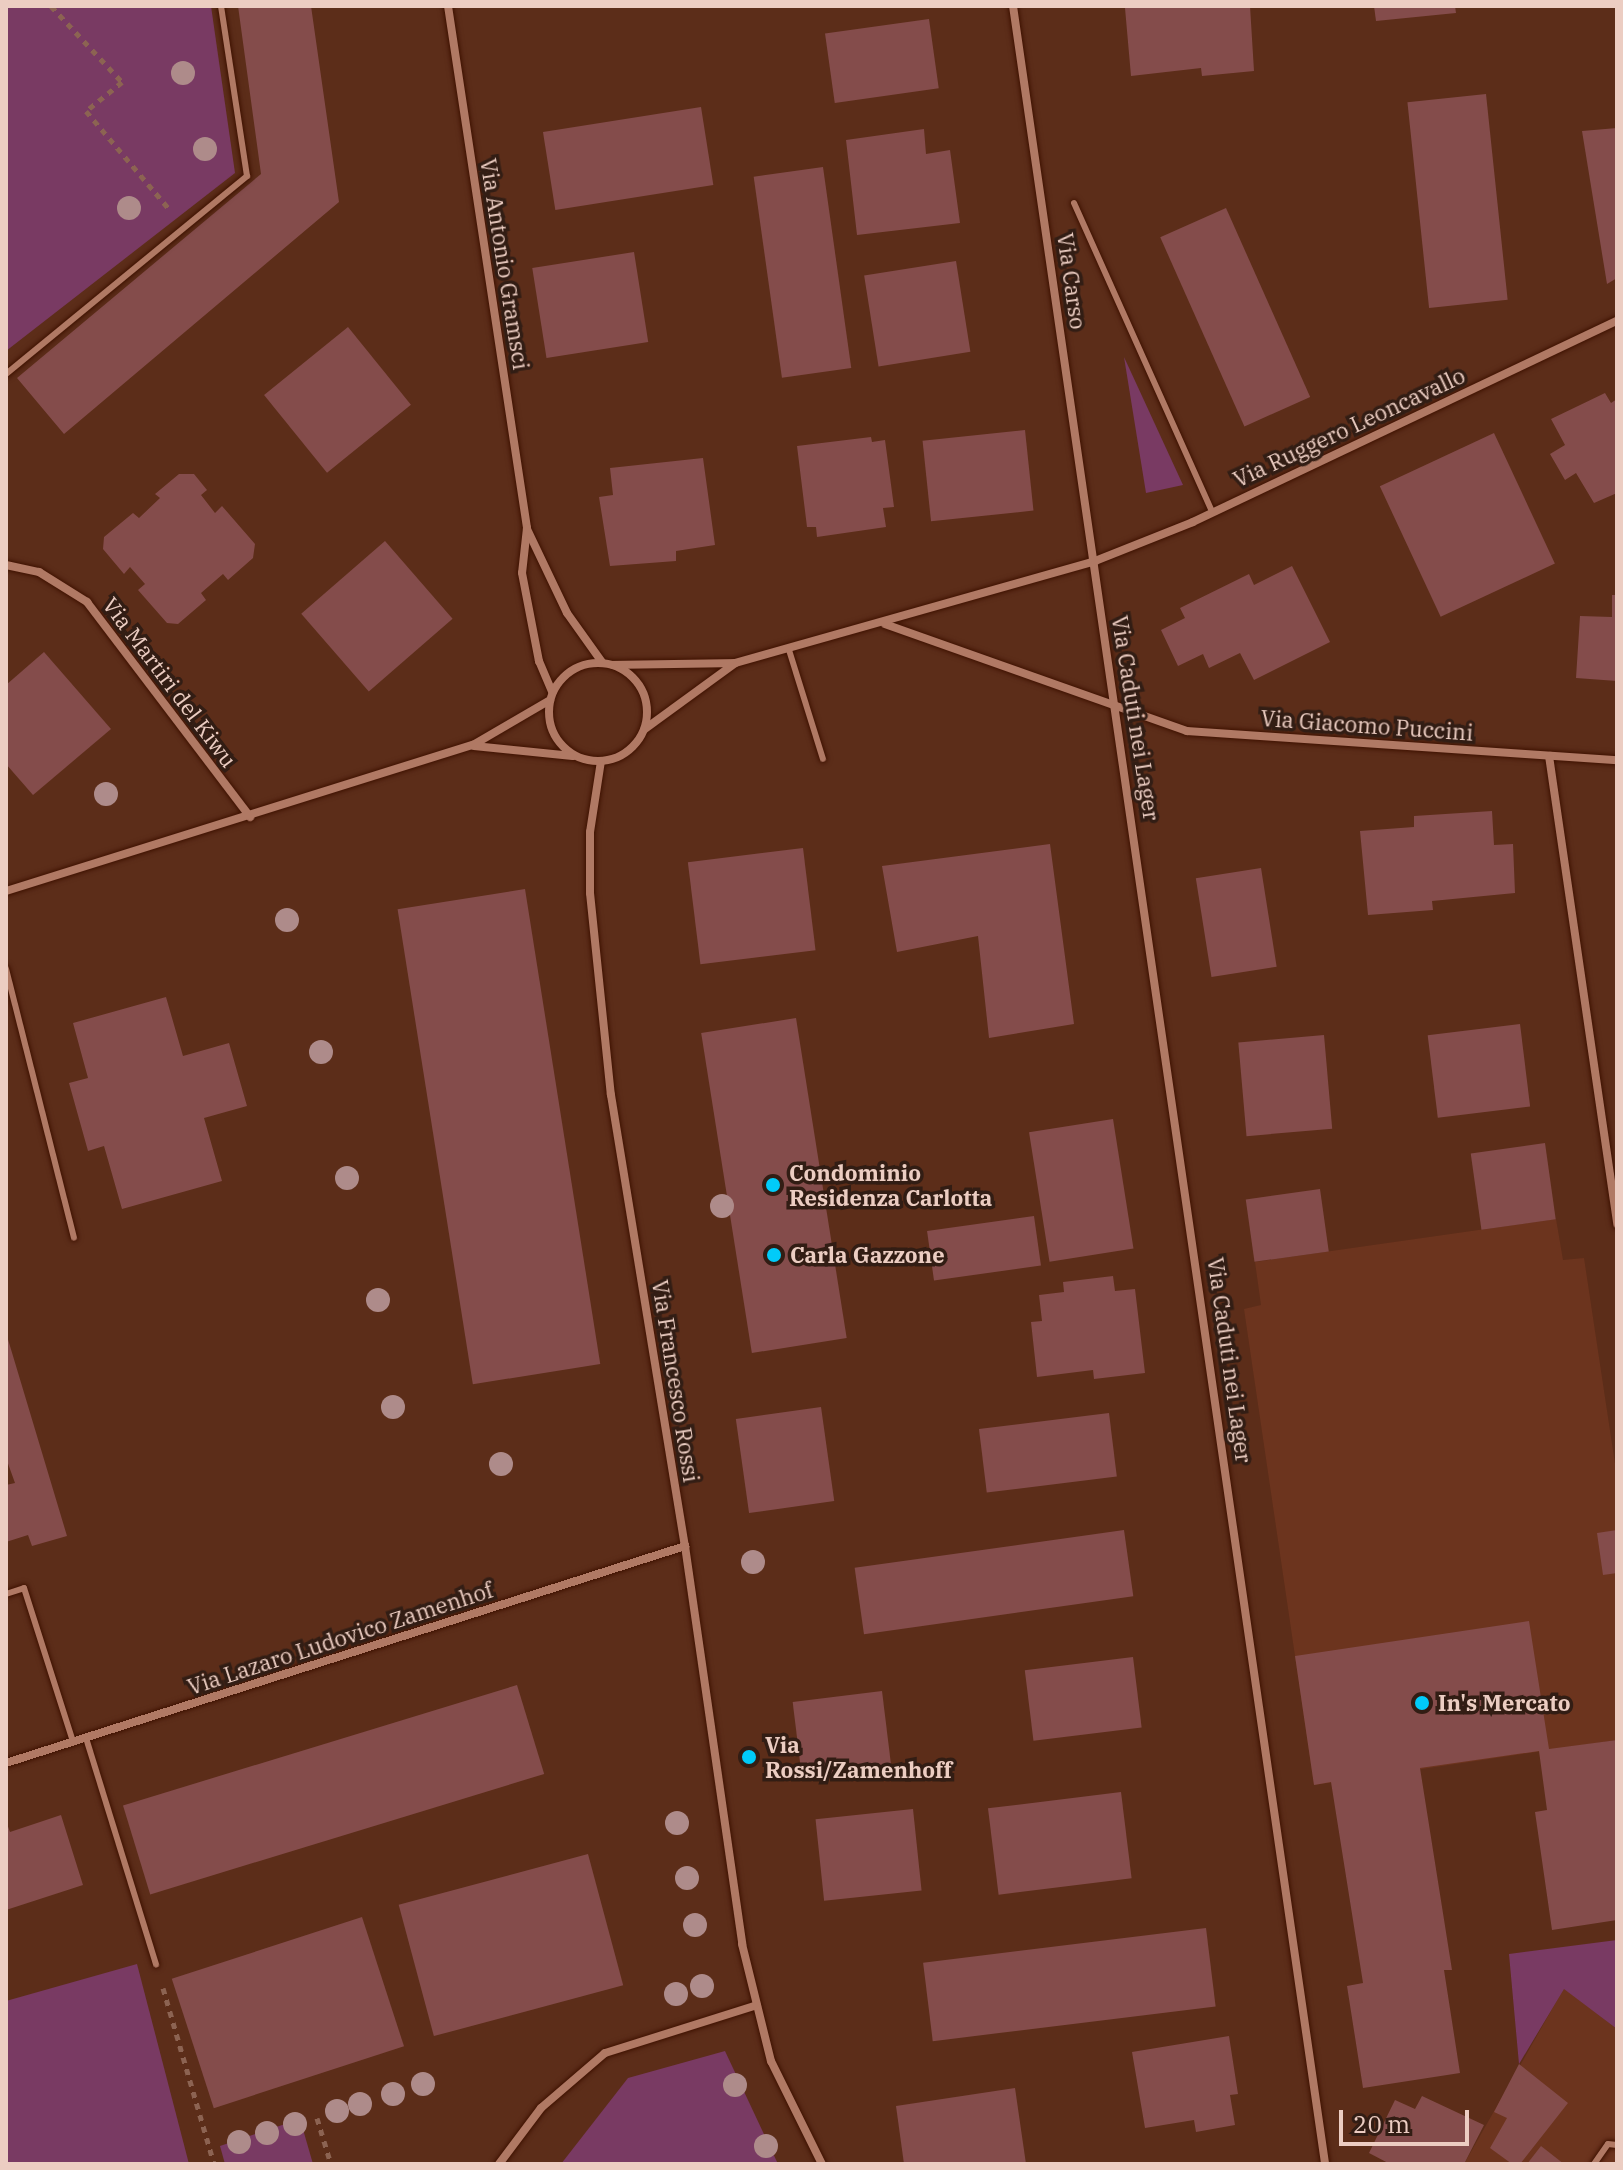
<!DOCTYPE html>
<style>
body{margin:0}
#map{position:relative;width:1623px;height:2170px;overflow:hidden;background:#5c2d19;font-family:"IBM Plex Serif",serif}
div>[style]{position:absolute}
.built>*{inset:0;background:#6c341e}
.green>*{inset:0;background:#793a63}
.building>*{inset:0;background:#844c4b;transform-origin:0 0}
.path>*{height:5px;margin-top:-2.5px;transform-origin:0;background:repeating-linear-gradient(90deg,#8c6352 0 6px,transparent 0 12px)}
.roads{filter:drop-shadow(0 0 2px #3f1200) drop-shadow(0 0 2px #3f1200)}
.service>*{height:6px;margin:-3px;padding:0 3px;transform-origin:3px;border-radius:3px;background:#b07964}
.minor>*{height:8px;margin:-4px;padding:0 4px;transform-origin:4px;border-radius:4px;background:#b07964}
.minor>.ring{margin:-4px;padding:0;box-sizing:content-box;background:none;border:8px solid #b07964;border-radius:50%}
.trees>*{width:24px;height:24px;margin:-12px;border-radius:50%;background:#ae8b8a}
.dots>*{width:22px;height:22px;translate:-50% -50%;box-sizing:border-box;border:4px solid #321d14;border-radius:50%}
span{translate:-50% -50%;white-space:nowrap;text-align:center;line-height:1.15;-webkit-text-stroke:7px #321d14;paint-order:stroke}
.street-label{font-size:22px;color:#eccdc2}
.poi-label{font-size:22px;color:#eccdc2;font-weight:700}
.left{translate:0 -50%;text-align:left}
.frame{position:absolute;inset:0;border:8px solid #eccdc2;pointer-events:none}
.scale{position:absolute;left:1339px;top:2110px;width:130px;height:36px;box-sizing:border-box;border:4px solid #eccdc2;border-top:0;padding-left:10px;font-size:24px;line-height:28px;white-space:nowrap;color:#eccdc2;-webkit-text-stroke:6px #321d14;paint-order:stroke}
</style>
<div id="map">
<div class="built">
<div style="clip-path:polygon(1556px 1219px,1563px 1260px,1584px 1258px,1617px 1477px,1617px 1740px,1314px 1785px,1244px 1309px,1261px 1305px,1255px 1262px)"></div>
<div style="clip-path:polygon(1564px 1988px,1617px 2029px,1617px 2164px,1464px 2164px)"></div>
</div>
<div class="green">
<div style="clip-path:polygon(6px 6px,211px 6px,235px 173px,6px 351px)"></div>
<div style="clip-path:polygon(1124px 357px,1183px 485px,1146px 493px)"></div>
<div style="clip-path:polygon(1617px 1940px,1617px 2029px,1564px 1989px,1519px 2064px,1509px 1954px)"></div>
<div style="clip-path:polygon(137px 1964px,189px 2164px,6px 2164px,6px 2001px)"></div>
<div style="clip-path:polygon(725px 2051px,778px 2164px,561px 2164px,628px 2078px)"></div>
<div style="clip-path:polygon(300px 2119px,313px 2164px,225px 2164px,220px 2146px)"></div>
</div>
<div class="building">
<div style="clip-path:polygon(238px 6px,311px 6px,339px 202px,64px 434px,17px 378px,261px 174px)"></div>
<div style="clip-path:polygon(1250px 6px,1254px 71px,1202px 76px,1201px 68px,1131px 76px,1125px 8px)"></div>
<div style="clip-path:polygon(1374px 6px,1455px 6px,1456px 13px,1376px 21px)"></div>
<div style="left:929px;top:19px;width:70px;height:105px;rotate:82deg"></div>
<div style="left:1486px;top:94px;width:207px;height:79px;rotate:84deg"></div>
<div style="left:701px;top:107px;width:79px;height:160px;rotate:81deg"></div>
<div style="clip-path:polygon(1617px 128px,1617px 278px,1607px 284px,1582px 131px)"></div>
<div style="clip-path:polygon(924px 129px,926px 154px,950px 150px,960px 223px,857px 235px,846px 140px)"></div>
<div style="left:823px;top:167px;width:203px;height:70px;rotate:82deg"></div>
<div style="left:1226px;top:208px;width:207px;height:72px;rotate:66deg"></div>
<div style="left:634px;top:252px;width:91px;height:103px;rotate:81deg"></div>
<div style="left:956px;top:261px;width:92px;height:93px;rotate:81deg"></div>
<div style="left:348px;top:327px;width:100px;height:108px;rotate:51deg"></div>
<div style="clip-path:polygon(1605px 393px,1611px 403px,1617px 399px,1617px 493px,1594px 503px,1576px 473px,1565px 480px,1550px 454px,1565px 445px,1551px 419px)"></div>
<div style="left:1025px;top:430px;width:81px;height:103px;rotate:84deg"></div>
<div style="left:1494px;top:433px;width:144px;height:126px;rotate:65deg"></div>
<div style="clip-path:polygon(871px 437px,872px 442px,885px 440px,894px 507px,883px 508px,886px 527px,817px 537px,816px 527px,807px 527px,797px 446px)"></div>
<div style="clip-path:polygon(703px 458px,715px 545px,676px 551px,676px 561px,610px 566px,599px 497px,613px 495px,610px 468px)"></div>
<div style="clip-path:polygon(179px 474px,194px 474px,207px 490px,201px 495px,215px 513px,222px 506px,255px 544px,253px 558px,228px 580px,223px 574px,201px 593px,206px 600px,178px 624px,167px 623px,138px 590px,145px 584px,130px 567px,124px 574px,103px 549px,104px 537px,133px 513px,139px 518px,160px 498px,155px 494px)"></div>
<div style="left:385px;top:541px;width:103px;height:111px;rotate:49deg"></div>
<div style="clip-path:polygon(1292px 566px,1330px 642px,1254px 680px,1240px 653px,1209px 668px,1203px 654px,1178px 666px,1161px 630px,1185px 618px,1180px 608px,1249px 574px,1254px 585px)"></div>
<div style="clip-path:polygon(1612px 595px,1617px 595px,1617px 681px,1576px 678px,1580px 616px,1612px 617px)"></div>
<div style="clip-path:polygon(44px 652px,111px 729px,33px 795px,6px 764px,6px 685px)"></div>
<div style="clip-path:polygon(1492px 811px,1494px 845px,1513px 844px,1515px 893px,1432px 901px,1433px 910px,1368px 915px,1360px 831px,1414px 827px,1414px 816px)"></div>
<div style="clip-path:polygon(1050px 844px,1074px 1024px,989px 1038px,978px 936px,897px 952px,882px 866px)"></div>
<div style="left:803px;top:848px;width:103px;height:116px;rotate:83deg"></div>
<div style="left:1261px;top:868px;width:100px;height:66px;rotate:81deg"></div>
<div style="left:525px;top:889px;width:481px;height:129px;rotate:81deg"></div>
<div style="clip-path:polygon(166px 997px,183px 1056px,229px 1043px,247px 1106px,204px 1118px,222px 1181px,122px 1209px,104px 1146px,88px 1151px,69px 1083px,88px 1078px,73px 1023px)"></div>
<div style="left:796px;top:1018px;width:324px;height:96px;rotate:81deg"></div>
<div style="left:1520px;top:1024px;width:83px;height:93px;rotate:83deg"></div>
<div style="left:1324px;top:1035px;width:94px;height:86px;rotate:85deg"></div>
<div style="left:1113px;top:1119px;width:131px;height:85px;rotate:81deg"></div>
<div style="left:1545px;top:1143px;width:77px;height:75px;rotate:82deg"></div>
<div style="left:1320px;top:1189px;width:63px;height:75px;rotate:82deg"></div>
<div style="left:1034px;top:1216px;width:50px;height:108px;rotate:82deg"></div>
<div style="clip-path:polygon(1113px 1276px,1115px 1291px,1135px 1289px,1145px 1373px,1094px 1379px,1093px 1370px,1037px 1377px,1031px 1322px,1042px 1321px,1039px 1295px,1064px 1292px,1063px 1282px)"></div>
<div style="clip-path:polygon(7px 1336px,67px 1536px,32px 1546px,28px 1535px,6px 1542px,6px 1485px,15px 1483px,6px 1458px)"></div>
<div style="left:821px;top:1407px;width:95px;height:86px;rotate:82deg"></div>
<div style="left:1109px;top:1413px;width:64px;height:131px;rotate:83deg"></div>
<div style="left:1124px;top:1530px;width:67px;height:272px;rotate:82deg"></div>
<div style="clip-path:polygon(1617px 1530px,1617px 1573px,1603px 1575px,1597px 1533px)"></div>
<div style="clip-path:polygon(1529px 1621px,1549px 1749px,1617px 1740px,1617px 1920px,1552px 1930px,1535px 1812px,1547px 1810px,1539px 1751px,1420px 1768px,1452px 1970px,1444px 1970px,1460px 2073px,1363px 2088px,1347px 1986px,1363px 1983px,1331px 1782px,1314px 1785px,1295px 1656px)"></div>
<div style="left:1133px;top:1657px;width:71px;height:109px;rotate:83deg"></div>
<div style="left:517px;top:1685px;width:93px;height:412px;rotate:73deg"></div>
<div style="left:882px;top:1691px;width:77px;height:90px;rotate:83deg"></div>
<div style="left:1121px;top:1792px;width:87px;height:134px;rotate:83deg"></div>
<div style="left:913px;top:1809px;width:82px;height:98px;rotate:84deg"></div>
<div style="clip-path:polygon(61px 1815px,83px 1885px,6px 1910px,6px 1821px,10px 1832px)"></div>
<div style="left:588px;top:1854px;width:136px;height:196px;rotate:75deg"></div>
<div style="left:362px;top:1917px;width:136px;height:200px;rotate:72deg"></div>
<div style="left:1206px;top:1928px;width:79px;height:285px;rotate:83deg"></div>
<div style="clip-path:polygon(1229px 2036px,1238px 2094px,1230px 2095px,1235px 2125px,1196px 2132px,1194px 2120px,1145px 2128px,1132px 2052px)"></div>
<div style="clip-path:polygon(1519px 2064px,1568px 2103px,1520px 2164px,1512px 2164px,1490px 2148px,1507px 2118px,1494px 2112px)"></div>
<div style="clip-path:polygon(1015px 2088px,1026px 2164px,904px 2164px,896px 2106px)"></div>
<div style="clip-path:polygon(1422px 2096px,1484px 2125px,1464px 2164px,1390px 2164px,1369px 2153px,1395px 2100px,1415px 2109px)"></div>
<div style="clip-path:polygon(1541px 2146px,1564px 2164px,1527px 2164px)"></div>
</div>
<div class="path">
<div style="left:51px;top:6px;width:104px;rotate:46.9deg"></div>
<div style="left:122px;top:82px;width:46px;rotate:141.1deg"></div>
<div style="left:86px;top:111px;width:130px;rotate:49.7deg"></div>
<div style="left:163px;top:1988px;width:183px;rotate:73.8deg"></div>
<div style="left:317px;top:2118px;width:48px;rotate:73.1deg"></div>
</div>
<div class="roads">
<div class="service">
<div style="left:1074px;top:203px;width:338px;rotate:65.9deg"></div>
<div style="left:6px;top:374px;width:312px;rotate:-39.4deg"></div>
<div style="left:247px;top:176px;width:172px;rotate:-98.7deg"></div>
<div style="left:789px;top:650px;width:114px;rotate:72.7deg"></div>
<div style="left:6px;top:969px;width:277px;rotate:75.8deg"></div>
<div style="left:6px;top:1594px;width:19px;rotate:-18deg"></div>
<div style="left:24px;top:1588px;width:162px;rotate:72.3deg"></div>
<div style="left:86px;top:1738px;width:237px;rotate:72.8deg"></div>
<div style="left:1594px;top:2164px;width:24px;rotate:-55deg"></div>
<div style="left:1608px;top:2144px;width:9px;rotate:6deg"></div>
</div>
<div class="minor">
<div style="left:448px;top:6px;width:528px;rotate:81.39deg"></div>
<div style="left:527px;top:528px;width:45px;rotate:96.3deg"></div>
<div style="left:522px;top:573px;width:90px;rotate:79.1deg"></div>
<div style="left:539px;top:661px;width:34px;rotate:67deg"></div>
<div style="left:1013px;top:6px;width:2180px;rotate:81.77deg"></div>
<div style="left:527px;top:529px;width:93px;rotate:64.5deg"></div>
<div style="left:567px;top:613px;width:60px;rotate:54.5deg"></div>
<div style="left:6px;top:565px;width:34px;rotate:12deg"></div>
<div style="left:39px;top:572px;width:57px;rotate:32deg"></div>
<div style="left:87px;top:602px;width:270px;rotate:52.8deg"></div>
<div style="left:885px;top:624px;width:320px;rotate:19.5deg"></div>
<div style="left:1187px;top:731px;width:431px;rotate:3.9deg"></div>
<div class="ring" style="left:549px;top:663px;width:90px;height:90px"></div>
<div style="left:613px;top:665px;width:122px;rotate:-0.9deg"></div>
<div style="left:735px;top:663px;width:374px;rotate:-15.8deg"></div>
<div style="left:1095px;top:561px;width:105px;rotate:-21.7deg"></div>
<div style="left:1193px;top:522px;width:469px;rotate:-25.4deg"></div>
<div style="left:645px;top:729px;width:110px;rotate:-36.1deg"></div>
<div style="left:474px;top:746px;width:99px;rotate:5.8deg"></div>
<div style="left:1549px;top:756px;width:473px;rotate:81.7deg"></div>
<div style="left:601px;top:761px;width:72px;rotate:98.8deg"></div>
<div style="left:590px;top:832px;width:61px;rotate:90deg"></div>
<div style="left:590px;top:893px;width:203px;rotate:84.1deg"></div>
<div style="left:611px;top:1095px;width:457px;rotate:80.7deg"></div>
<div style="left:685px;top:1546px;width:402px;rotate:81.8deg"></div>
<div style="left:742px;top:1944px;width:121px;rotate:76.1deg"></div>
<div style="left:771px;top:2061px;width:115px;rotate:63.7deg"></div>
<div style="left:6px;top:891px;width:489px;rotate:-17.4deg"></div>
<div style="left:473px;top:745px;width:89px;rotate:-30.3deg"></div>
<div style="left:6px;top:1763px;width:713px;rotate:-17.72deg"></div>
<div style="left:499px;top:2164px;width:70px;rotate:-53.1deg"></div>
<div style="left:541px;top:2108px;width:84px;rotate:-40.7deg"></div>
<div style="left:605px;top:2053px;width:159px;rotate:-17.5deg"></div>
</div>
</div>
<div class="trees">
<div style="left:183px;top:73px"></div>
<div style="left:205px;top:149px"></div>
<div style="left:129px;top:208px"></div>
<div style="left:106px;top:794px"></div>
<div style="left:287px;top:920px"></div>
<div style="left:321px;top:1052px"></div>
<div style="left:347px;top:1178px"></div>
<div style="left:722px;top:1206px"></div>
<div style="left:378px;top:1300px"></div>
<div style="left:393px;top:1407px"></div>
<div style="left:501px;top:1464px"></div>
<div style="left:753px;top:1562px"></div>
<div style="left:677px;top:1823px"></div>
<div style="left:687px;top:1878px"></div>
<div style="left:695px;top:1925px"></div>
<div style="left:702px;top:1986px"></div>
<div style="left:676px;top:1994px"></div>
<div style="left:423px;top:2084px"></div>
<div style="left:735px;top:2085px"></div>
<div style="left:393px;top:2094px"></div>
<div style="left:360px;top:2104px"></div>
<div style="left:337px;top:2111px"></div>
<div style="left:295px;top:2124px"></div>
<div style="left:267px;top:2133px"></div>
<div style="left:239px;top:2142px"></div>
<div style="left:766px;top:2146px"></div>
</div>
<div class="dots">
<div style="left:773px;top:1185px;background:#01cbf9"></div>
<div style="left:774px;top:1255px;background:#01cbf9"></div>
<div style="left:1422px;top:1703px;background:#01cbf9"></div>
<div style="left:749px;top:1757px;background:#01cbf9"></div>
</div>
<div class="street-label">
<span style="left:505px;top:264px;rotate:81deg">Via Antonio Gramsci</span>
<span style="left:1072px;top:281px;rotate:82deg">Via Carso</span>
<span style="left:1349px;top:427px;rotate:-25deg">Via Ruggero Leoncavallo</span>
<span style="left:170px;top:682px;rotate:53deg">Via Martiri del Kiwu</span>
<span style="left:1136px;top:718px;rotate:81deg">Via Caduti nei Lager</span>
<span style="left:1367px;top:725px;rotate:4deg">Via Giacomo Puccini</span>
<span style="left:1230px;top:1360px;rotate:82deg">Via Caduti nei Lager</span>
<span style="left:676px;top:1381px;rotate:81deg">Via Francesco Rossi</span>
<span style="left:340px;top:1638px;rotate:-18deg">Via Lazaro Ludovico Zamenhof</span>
</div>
<div class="poi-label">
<span class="left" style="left:789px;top:1185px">Condominio<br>Residenza Carlotta</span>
<span class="left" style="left:790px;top:1255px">Carla Gazzone</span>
<span class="left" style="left:1438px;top:1703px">In's Mercato</span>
<span class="left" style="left:765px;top:1757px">Via<br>Rossi/Zamenhoff</span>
</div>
<div class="frame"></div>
<div class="scale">20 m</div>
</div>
